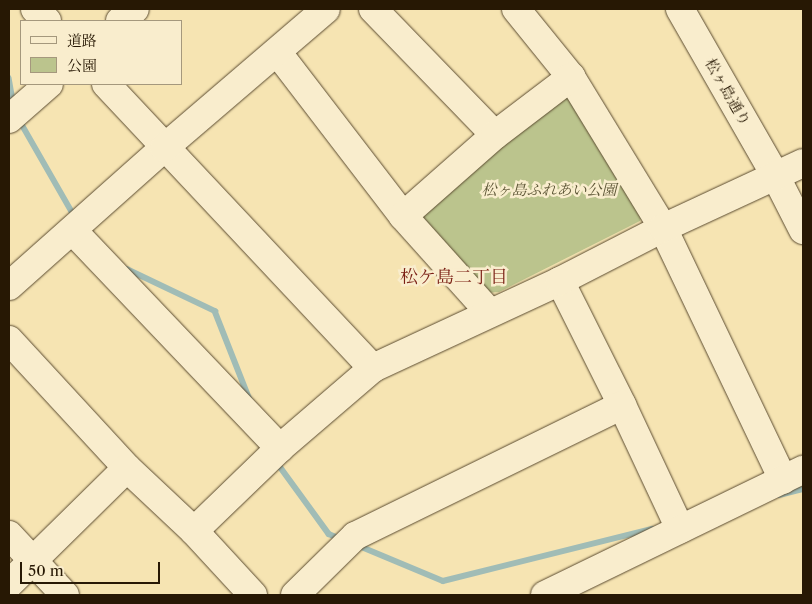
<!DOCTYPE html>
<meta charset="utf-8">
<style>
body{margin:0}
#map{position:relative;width:812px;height:604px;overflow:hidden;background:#f6e4b2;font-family:"Libre Caslon Text","Noto Serif JP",serif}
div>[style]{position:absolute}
.green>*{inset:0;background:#bbc48d}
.stream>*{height:5.5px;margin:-2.75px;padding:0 2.75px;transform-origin:2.75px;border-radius:2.75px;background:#a0bcb6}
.roads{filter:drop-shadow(0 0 1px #5b4b30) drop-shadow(0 0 1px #5b4b30)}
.minor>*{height:28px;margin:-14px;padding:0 14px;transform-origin:14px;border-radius:14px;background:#f9edcd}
span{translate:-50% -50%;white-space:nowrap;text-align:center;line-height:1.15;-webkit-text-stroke:5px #f9edcd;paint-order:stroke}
.street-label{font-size:15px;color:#271804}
.park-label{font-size:15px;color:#5b5434;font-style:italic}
.quarter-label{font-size:18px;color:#7a1f14}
.frame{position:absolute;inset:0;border:10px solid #271804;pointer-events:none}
.legend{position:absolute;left:20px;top:20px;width:162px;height:65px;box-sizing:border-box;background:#f9edcd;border:1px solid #a5987d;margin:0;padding:6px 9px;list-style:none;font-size:15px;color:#271804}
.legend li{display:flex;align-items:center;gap:10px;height:25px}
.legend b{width:25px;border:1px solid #a5987d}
.scale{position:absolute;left:20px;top:562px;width:140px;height:22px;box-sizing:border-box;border:2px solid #271804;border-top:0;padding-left:6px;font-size:15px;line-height:18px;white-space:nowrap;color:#271804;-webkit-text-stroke:4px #f9edcd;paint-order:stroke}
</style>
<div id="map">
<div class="green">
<div style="clip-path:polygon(571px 91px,643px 213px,640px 221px,499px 292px,486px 293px,417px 220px,420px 211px)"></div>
</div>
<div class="stream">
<div style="left:9px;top:78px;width:27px;rotate:80deg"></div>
<div style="left:20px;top:121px;width:111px;rotate:60.2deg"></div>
<div style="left:127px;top:269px;width:98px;rotate:25.5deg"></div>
<div style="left:215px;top:311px;width:96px;rotate:68.5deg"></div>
<div style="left:276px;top:461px;width:90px;rotate:54deg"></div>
<div style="left:329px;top:534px;width:13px;rotate:23deg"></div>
<div style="left:779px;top:495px;width:25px;rotate:-14deg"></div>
<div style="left:357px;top:545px;width:93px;rotate:22.7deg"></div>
<div style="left:443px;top:581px;width:215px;rotate:-14deg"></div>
</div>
<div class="roads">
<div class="minor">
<div style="left:35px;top:9px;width:17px;rotate:45deg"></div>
<div style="left:373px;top:9px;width:175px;rotate:45.9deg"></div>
<div style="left:516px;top:9px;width:87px;rotate:51deg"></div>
<div style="left:571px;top:77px;width:177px;rotate:58.6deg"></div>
<div style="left:663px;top:228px;width:279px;rotate:64.5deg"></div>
<div style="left:680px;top:9px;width:191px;rotate:60.2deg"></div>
<div style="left:775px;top:175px;width:62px;rotate:63deg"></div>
<div style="left:120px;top:21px;width:19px;rotate:-39deg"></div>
<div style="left:278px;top:53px;width:205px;rotate:52.5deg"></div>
<div style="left:403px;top:216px;width:130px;rotate:48.1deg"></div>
<div style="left:106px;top:84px;width:390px;rotate:46.8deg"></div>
<div style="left:9px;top:119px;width:53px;rotate:-41.2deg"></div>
<div style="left:403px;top:216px;width:123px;rotate:-41.4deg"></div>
<div style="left:495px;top:135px;width:96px;rotate:-37.3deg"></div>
<div style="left:73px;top:231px;width:300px;rotate:46.4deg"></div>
<div style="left:560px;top:281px;width:139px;rotate:63.4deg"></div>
<div style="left:622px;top:405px;width:137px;rotate:64.9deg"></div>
<div style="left:9px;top:286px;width:208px;rotate:-41.7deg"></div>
<div style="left:164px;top:148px;width:213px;rotate:-40.6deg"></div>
<div style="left:9px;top:340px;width:174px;rotate:47.3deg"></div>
<div style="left:127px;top:468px;width:92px;rotate:43.2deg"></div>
<div style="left:194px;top:531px;width:87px;rotate:47.3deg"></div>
<div style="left:194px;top:531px;width:120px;rotate:-44deg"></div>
<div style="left:280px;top:448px;width:123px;rotate:-40.7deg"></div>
<div style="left:373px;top:368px;width:206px;rotate:-24.9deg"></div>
<div style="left:560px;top:281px;width:116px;rotate:-27.2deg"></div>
<div style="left:663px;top:228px;width:154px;rotate:-24.9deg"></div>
<div style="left:9px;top:535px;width:82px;rotate:47deg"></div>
<div style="left:9px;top:584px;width:165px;rotate:-44.5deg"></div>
<div style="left:295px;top:595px;width:84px;rotate:-44.5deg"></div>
<div style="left:355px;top:536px;width:297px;rotate:-26.1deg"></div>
<div style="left:545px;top:595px;width:287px;rotate:-25.9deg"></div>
</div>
</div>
<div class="street-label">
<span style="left:728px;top:92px;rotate:60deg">松ヶ島通り</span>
</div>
<div class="park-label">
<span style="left:549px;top:190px">松ヶ島ふれあい公園</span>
</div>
<div class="quarter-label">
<span style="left:454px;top:277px">松ケ島二丁目</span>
</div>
<div class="frame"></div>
<ul class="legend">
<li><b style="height:6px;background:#f9edcd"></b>道路</li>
<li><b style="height:14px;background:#bbc48d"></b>公園</li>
</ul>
<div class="scale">50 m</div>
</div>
